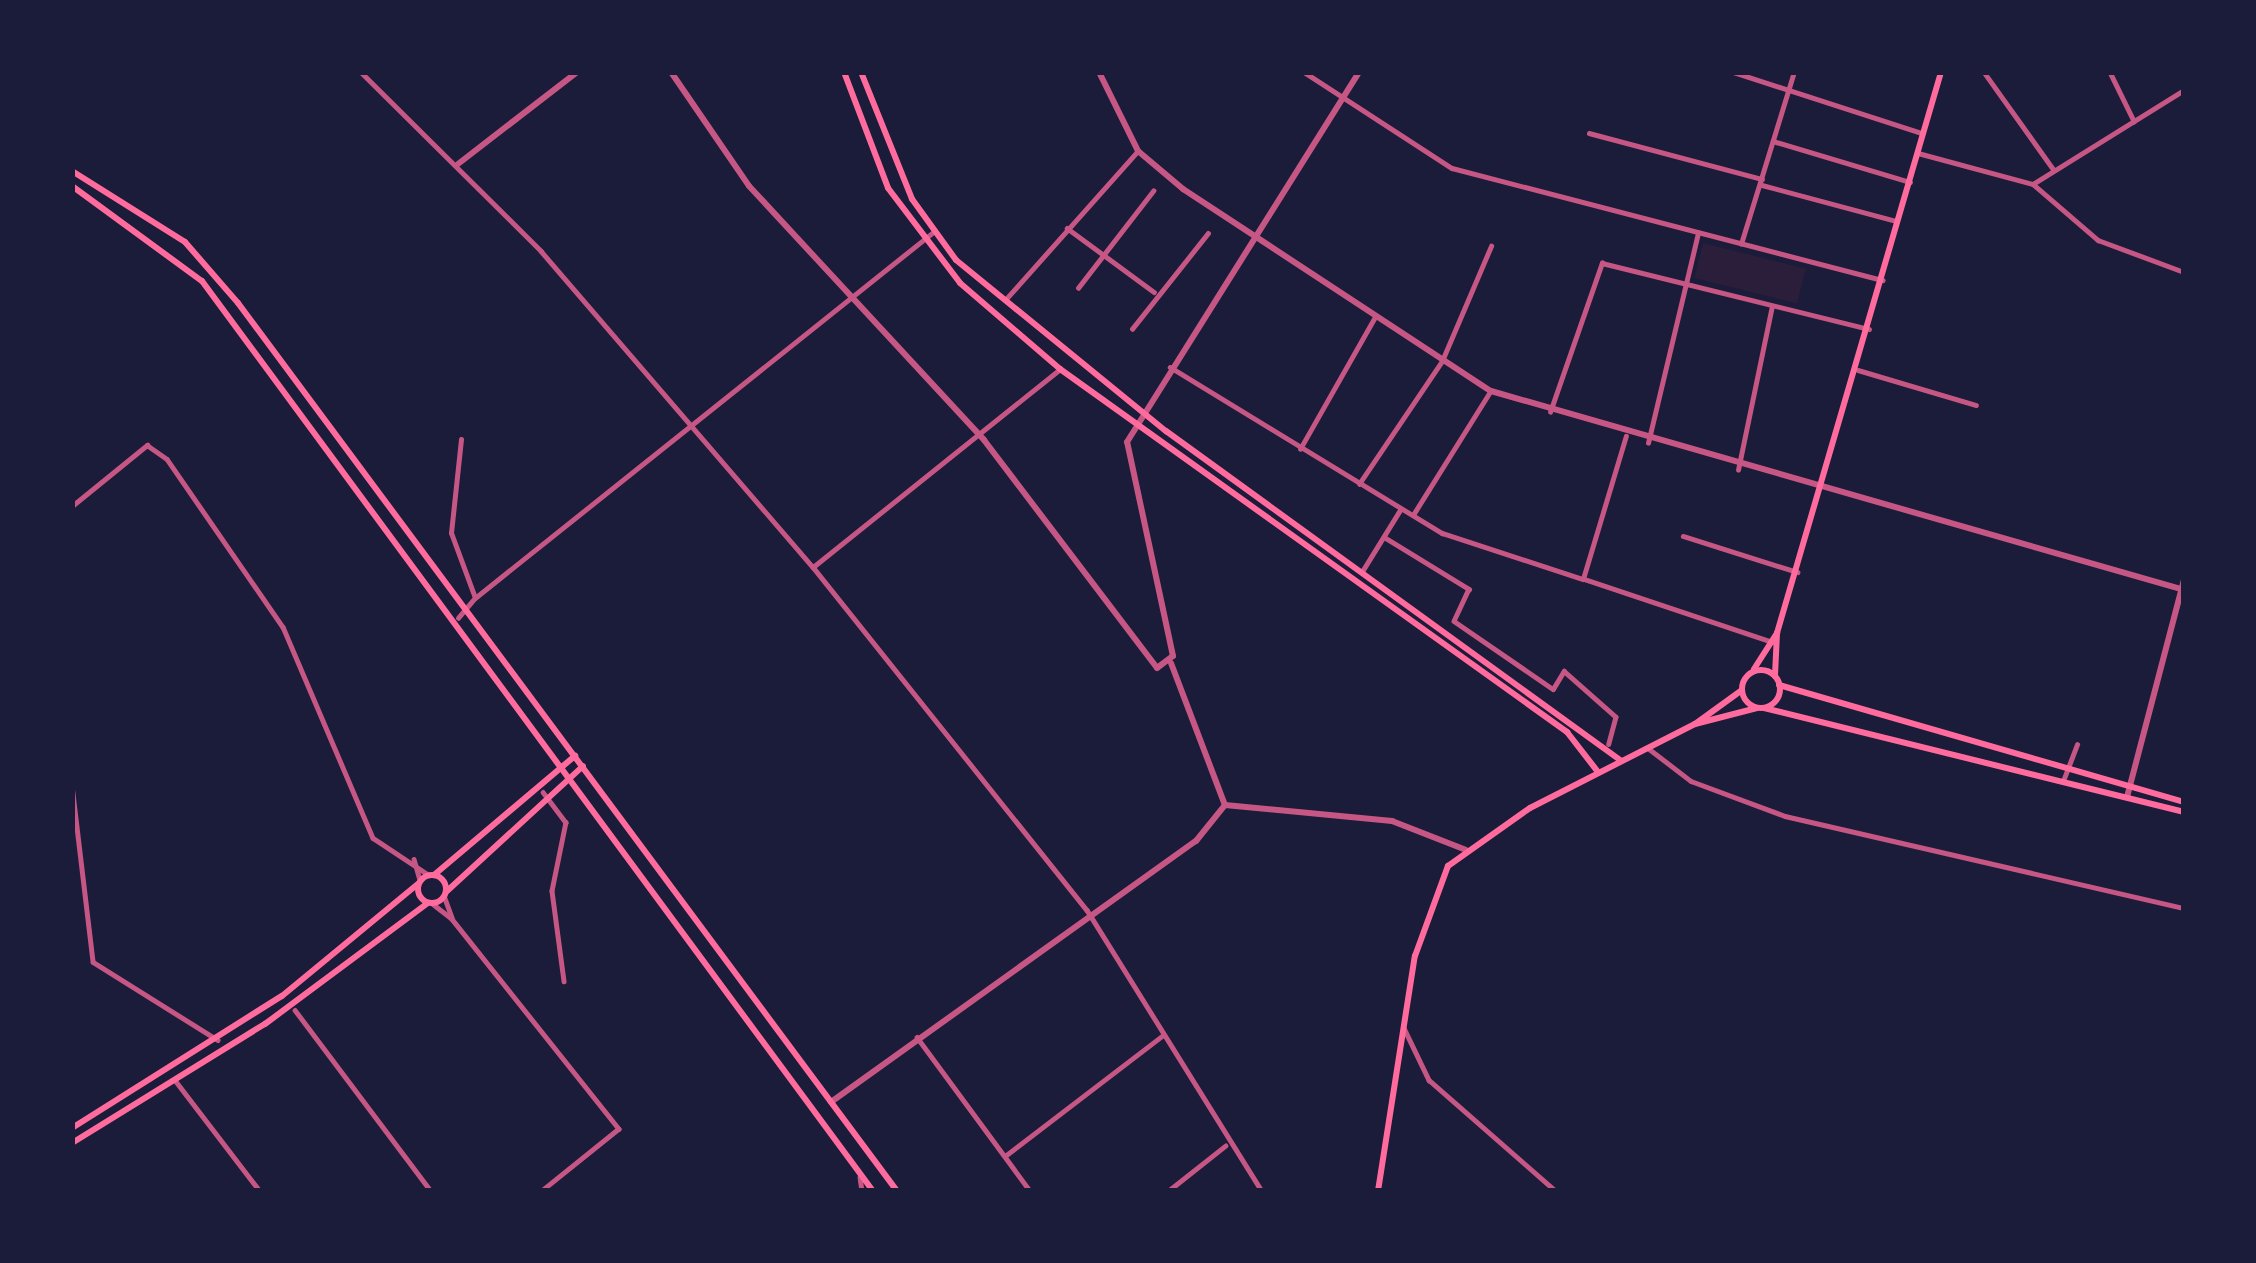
<!DOCTYPE html>
<style>
body{margin:0}
#map{position:relative;width:2256px;height:1263px;overflow:hidden;background:#1b1b3a;font-family:Ubuntu,sans-serif}
div>[style]{position:absolute}
.green>*{inset:0;background:#2a1e3b;transform-origin:0 0}
.minor>*{height:4.5px;margin:-2.25px;padding:0 2.25px;transform-origin:2.25px;border-radius:2.25px;background:#c65784}
.tertiary>*{height:6px;margin:-3px;padding:0 3px;transform-origin:3px;border-radius:3px;background:#c65784}
.secondary>*{height:6px;margin:-3px;padding:0 3px;transform-origin:3px;border-radius:3px;background:#ff6b9d}
.secondary>.ring{margin:-3px;padding:0;box-sizing:content-box;background:none;border:6px solid #ff6b9d;border-radius:50%}
span{translate:-50% -50%;white-space:nowrap;text-align:center;line-height:1.15;-webkit-text-stroke:12px #1b1b3a;paint-order:stroke}
.frame{position:absolute;inset:0;border:75px solid #1b1b3a;pointer-events:none}
</style>
<div id="map">
<div class="green">
<div style="left:1703px;top:243px;width:106px;height:36px;rotate:14deg"></div>
</div>
<div class="minor">
<div style="left:361px;top:72px;width:254px;rotate:44.8deg"></div>
<div style="left:541px;top:251px;width:417px;rotate:49.3deg"></div>
<div style="left:813px;top:567px;width:439px;rotate:51.4deg"></div>
<div style="left:1087px;top:910px;width:331px;rotate:58.1deg"></div>
<div style="left:1304px;top:72px;width:176px;rotate:33deg"></div>
<div style="left:1452px;top:168px;width:445px;rotate:14.6deg"></div>
<div style="left:1733px;top:72px;width:199px;rotate:17.9deg"></div>
<div style="left:1984px;top:72px;width:120px;rotate:54.5deg"></div>
<div style="left:2110px;top:72px;width:55px;rotate:63.9deg"></div>
<div style="left:1589px;top:133px;width:179px;rotate:14.9deg"></div>
<div style="left:1773px;top:141px;width:143px;rotate:16.7deg"></div>
<div style="left:1918px;top:153px;width:119px;rotate:15.1deg"></div>
<div style="left:2033px;top:184px;width:86px;rotate:40.7deg"></div>
<div style="left:2098px;top:240px;width:92px;rotate:20.4deg"></div>
<div style="left:2033px;top:184px;width:178px;rotate:-31.9deg"></div>
<div style="left:1762px;top:185px;width:139px;rotate:15deg"></div>
<div style="left:1067px;top:228px;width:108px;rotate:36.3deg"></div>
<div style="left:1741px;top:244px;width:180px;rotate:-72.9deg"></div>
<div style="left:1078px;top:288px;width:123px;rotate:-52.3deg"></div>
<div style="left:1006px;top:299px;width:198px;rotate:-48.3deg"></div>
<div style="left:1132px;top:329px;width:122px;rotate:-51.6deg"></div>
<div style="left:1170px;top:367px;width:319px;rotate:31.4deg"></div>
<div style="left:1442px;top:533px;width:148px;rotate:18.1deg"></div>
<div style="left:1583px;top:579px;width:149px;rotate:-73.3deg"></div>
<div style="left:1858px;top:370px;width:123px;rotate:16.5deg"></div>
<div style="left:1550px;top:412px;width:158px;rotate:-70.8deg"></div>
<div style="left:1602px;top:263px;width:275px;rotate:13.9deg"></div>
<div style="left:1648px;top:443px;width:216px;rotate:-76.6deg"></div>
<div style="left:1300px;top:449px;width:150px;rotate:-60.4deg"></div>
<div style="left:1738px;top:470px;width:167px;rotate:-78.3deg"></div>
<div style="left:1359px;top:484px;width:148px;rotate:-56deg"></div>
<div style="left:1442px;top:361px;width:125px;rotate:-66.9deg"></div>
<div style="left:72px;top:506px;width:97px;rotate:-39.1deg"></div>
<div style="left:147px;top:445px;width:24px;rotate:35deg"></div>
<div style="left:167px;top:459px;width:204px;rotate:55.4deg"></div>
<div style="left:283px;top:627px;width:229px;rotate:66.9deg"></div>
<div style="left:373px;top:838px;width:67px;rotate:33.5deg"></div>
<div style="left:1413px;top:515px;width:145px;rotate:-58deg"></div>
<div style="left:1683px;top:536px;width:120px;rotate:17.5deg"></div>
<div style="left:1384px;top:537px;width:100px;rotate:31.5deg"></div>
<div style="left:1469px;top:589px;width:35px;rotate:115deg"></div>
<div style="left:1454px;top:621px;width:120px;rotate:34.5deg"></div>
<div style="left:1553px;top:689px;width:21px;rotate:-59deg"></div>
<div style="left:1564px;top:671px;width:69px;rotate:41.5deg"></div>
<div style="left:1616px;top:717px;width:28px;rotate:105deg"></div>
<div style="left:813px;top:567px;width:317px;rotate:-38.7deg"></div>
<div style="left:1363px;top:570px;width:70px;rotate:-58.3deg"></div>
<div style="left:1584px;top:579px;width:198px;rotate:18.5deg"></div>
<div style="left:475px;top:598px;width:585px;rotate:-38.61deg"></div>
<div style="left:458px;top:618px;width:26px;rotate:-50deg"></div>
<div style="left:475px;top:598px;width:69px;rotate:-110.3deg"></div>
<div style="left:451px;top:533px;width:94px;rotate:-83.9deg"></div>
<div style="left:1648px;top:748px;width:54px;rotate:37.5deg"></div>
<div style="left:1691px;top:781px;width:100px;rotate:20.4deg"></div>
<div style="left:1785px;top:816px;width:409px;rotate:13deg"></div>
<div style="left:2063px;top:781px;width:39px;rotate:-69deg"></div>
<div style="left:72px;top:785px;width:178px;rotate:83.2deg"></div>
<div style="left:93px;top:962px;width:147px;rotate:32deg"></div>
<div style="left:543px;top:792px;width:38px;rotate:53deg"></div>
<div style="left:566px;top:822px;width:70px;rotate:101.5deg"></div>
<div style="left:552px;top:891px;width:91px;rotate:82.4deg"></div>
<div style="left:414px;top:859px;width:22px;rotate:74deg"></div>
<div style="left:433px;top:904px;width:24px;rotate:38deg"></div>
<div style="left:452px;top:919px;width:23px;rotate:-110deg"></div>
<div style="left:452px;top:919px;width:268px;rotate:51.5deg"></div>
<div style="left:619px;top:1129px;width:99px;rotate:141.2deg"></div>
<div style="left:295px;top:1010px;width:226px;rotate:53.1deg"></div>
<div style="left:1404px;top:1028px;width:58px;rotate:64.3deg"></div>
<div style="left:1429px;top:1080px;width:169px;rotate:41.2deg"></div>
<div style="left:917px;top:1037px;width:191px;rotate:53.7deg"></div>
<div style="left:175px;top:1080px;width:140px;rotate:52.6deg"></div>
<div style="left:1005px;top:1156px;width:198px;rotate:-37.4deg"></div>
<div style="left:860px;top:1177px;width:14px;rotate:82deg"></div>
<div style="left:1168px;top:1191px;width:73px;rotate:-38.3deg"></div>
</div>
<div class="tertiary">
<div style="left:671px;top:72px;width:138px;rotate:55.6deg"></div>
<div style="left:749px;top:186px;width:346px;rotate:47.2deg"></div>
<div style="left:984px;top:440px;width:286px;rotate:52.8deg"></div>
<div style="left:1157px;top:668px;width:20px;rotate:-37deg"></div>
<div style="left:1173px;top:656px;width:219px;rotate:-102.1deg"></div>
<div style="left:1127px;top:442px;width:437px;rotate:-57.9deg"></div>
<div style="left:1099px;top:72px;width:88px;rotate:63.7deg"></div>
<div style="left:1138px;top:151px;width:59px;rotate:40.2deg"></div>
<div style="left:1183px;top:189px;width:368px;rotate:33.3deg"></div>
<div style="left:1491px;top:391px;width:721px;rotate:16.02deg"></div>
<div style="left:458px;top:164px;width:150px;rotate:-37.7deg"></div>
<div style="left:1171px;top:663px;width:152px;rotate:69.2deg"></div>
<div style="left:2127px;top:797px;width:225px;rotate:-75.3deg"></div>
<div style="left:831px;top:1102px;width:449px;rotate:-35.6deg"></div>
<div style="left:1196px;top:841px;width:46px;rotate:-51.1deg"></div>
<div style="left:1225px;top:805px;width:168px;rotate:5.5deg"></div>
<div style="left:1392px;top:821px;width:79px;rotate:21.4deg"></div>
</div>
<div class="secondary">
<div style="left:844px;top:72px;width:124px;rotate:69.2deg"></div>
<div style="left:888px;top:188px;width:119px;rotate:52.8deg"></div>
<div style="left:960px;top:283px;width:132px;rotate:40.7deg"></div>
<div style="left:1060px;top:369px;width:624px;rotate:35.6deg"></div>
<div style="left:1567px;top:732px;width:51px;rotate:52.2deg"></div>
<div style="left:861px;top:72px;width:137px;rotate:68.1deg"></div>
<div style="left:912px;top:199px;width:75px;rotate:54.2deg"></div>
<div style="left:956px;top:260px;width:271px;rotate:39.2deg"></div>
<div style="left:1166px;top:431px;width:561px;rotate:35.93deg"></div>
<div style="left:72px;top:171px;width:133px;rotate:32.1deg"></div>
<div style="left:185px;top:242px;width:81px;rotate:49deg"></div>
<div style="left:238px;top:303px;width:1106px;rotate:53.42deg"></div>
<div style="left:72px;top:186px;width:161px;rotate:36.2deg"></div>
<div style="left:202px;top:281px;width:1131px;rotate:53.6deg"></div>
<div style="left:1777px;top:633px;width:584px;rotate:-73.7deg"></div>
<div style="left:1754px;top:669px;width:43px;rotate:-57.4deg"></div>
<div style="left:1777px;top:633px;width:43px;rotate:92.7deg"></div>
<div class="ring" style="left:1742px;top:670px;width:32px;height:32px"></div>
<div style="left:1779px;top:685px;width:422px;rotate:16.1deg"></div>
<div style="left:1742px;top:690px;width:58px;rotate:144.1deg"></div>
<div style="left:1695px;top:724px;width:64px;rotate:-14.5deg"></div>
<div style="left:1764px;top:708px;width:433px;rotate:13.9deg"></div>
<div class="ring" style="left:418px;top:875px;width:22px;height:22px"></div>
<div style="left:434px;top:875px;width:185px;rotate:-40.2deg"></div>
<div style="left:446px;top:892px;width:186px;rotate:-42.6deg"></div>
<div style="left:72px;top:1128px;width:248px;rotate:-32.2deg"></div>
<div style="left:282px;top:996px;width:176px;rotate:-39.5deg"></div>
<div style="left:72px;top:1143px;width:227px;rotate:-31.7deg"></div>
<div style="left:265px;top:1024px;width:203px;rotate:-36.6deg"></div>
<div style="left:1378px;top:1191px;width:238px;rotate:-81.1deg"></div>
<div style="left:1415px;top:956px;width:96px;rotate:-69.9deg"></div>
<div style="left:1448px;top:866px;width:100px;rotate:-35.3deg"></div>
<div style="left:1530px;top:808px;width:185px;rotate:-27deg"></div>
</div>
<div class="frame"></div>
</div>
